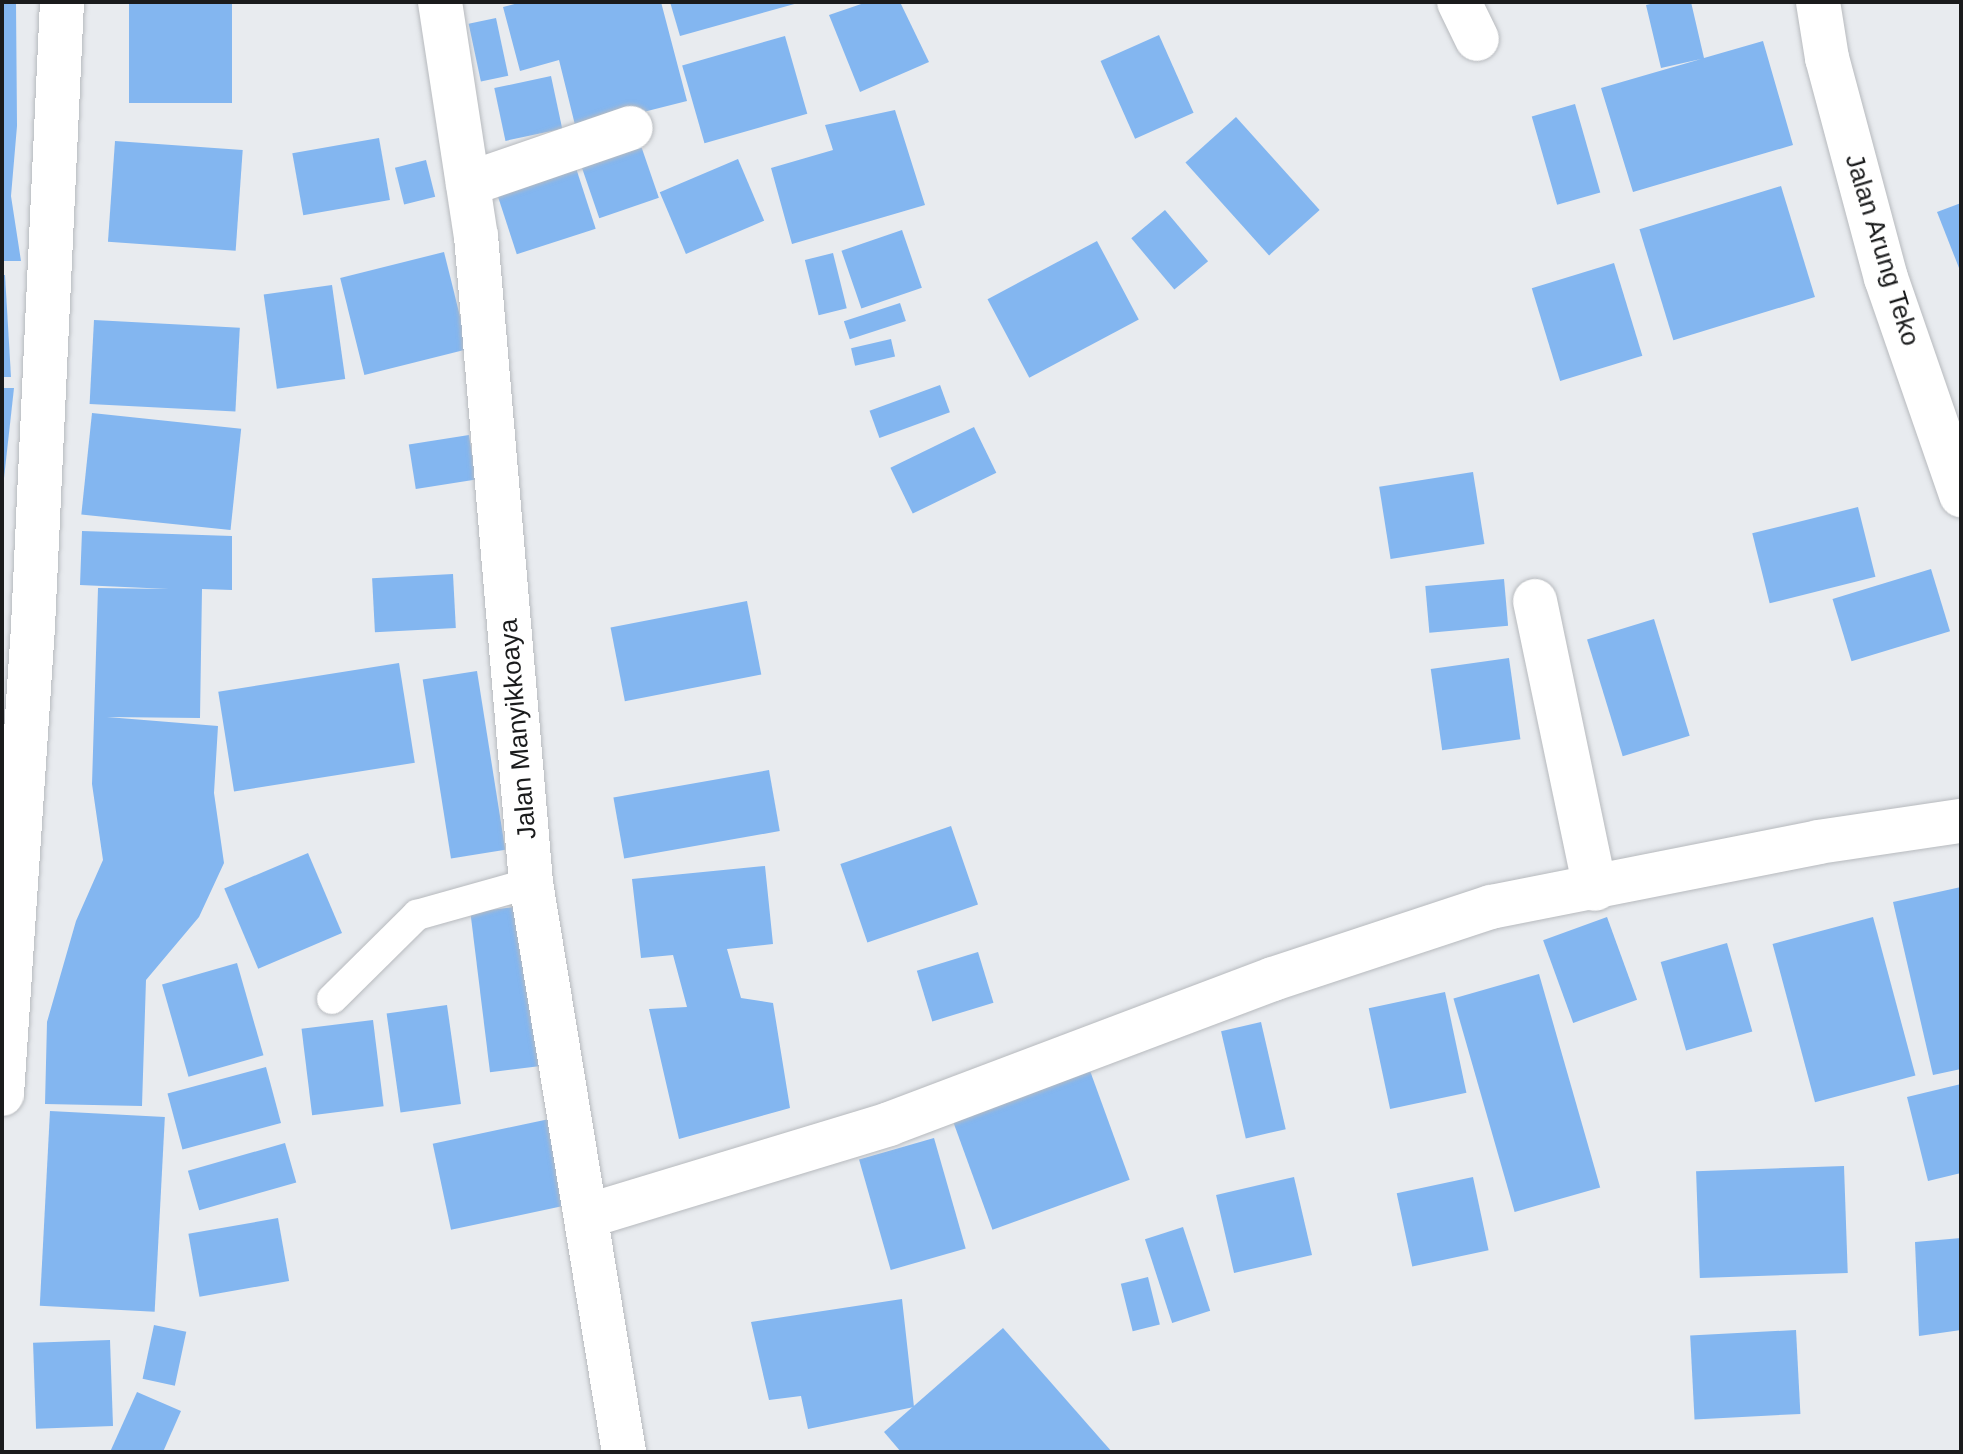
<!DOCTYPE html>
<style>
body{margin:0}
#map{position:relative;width:1963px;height:1454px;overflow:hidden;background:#e8ebef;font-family:Arial,sans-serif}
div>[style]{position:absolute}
.building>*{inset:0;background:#83b6f0;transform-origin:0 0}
.roads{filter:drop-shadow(0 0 2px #b7babe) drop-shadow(0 0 2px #b7babe)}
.service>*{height:30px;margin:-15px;padding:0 15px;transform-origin:15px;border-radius:15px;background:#fff}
.minor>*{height:44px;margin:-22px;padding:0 22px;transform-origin:22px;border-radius:22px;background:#fff}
span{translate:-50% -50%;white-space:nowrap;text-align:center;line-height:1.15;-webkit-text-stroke:8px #fff;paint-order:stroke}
.street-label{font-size:26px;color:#1a1b1c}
.frame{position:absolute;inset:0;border:4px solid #1a1b1c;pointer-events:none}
</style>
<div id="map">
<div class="building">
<div style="clip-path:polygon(2px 2px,16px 2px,17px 126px,11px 196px,21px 261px,2px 261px)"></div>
<div style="left:129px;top:2px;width:103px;height:101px"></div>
<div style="clip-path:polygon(522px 2px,661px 2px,687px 101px,576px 129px,559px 60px,520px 71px,503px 7px)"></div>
<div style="clip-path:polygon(670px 2px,798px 2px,798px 3px,680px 36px)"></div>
<div style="clip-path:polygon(867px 2px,900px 2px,929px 62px,860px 92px,829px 15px)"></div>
<div style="clip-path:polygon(1659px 2px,1691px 2px,1704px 58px,1763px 41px,1793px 145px,1633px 192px,1601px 88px,1701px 59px,1661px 68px,1646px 5px)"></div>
<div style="left:496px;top:18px;width:59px;height:28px;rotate:78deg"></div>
<div style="left:1159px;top:35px;width:85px;height:64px;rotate:66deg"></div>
<div style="left:785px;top:36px;width:81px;height:107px;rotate:74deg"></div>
<div style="left:551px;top:76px;width:54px;height:58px;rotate:78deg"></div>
<div style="left:1575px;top:104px;width:92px;height:45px;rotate:74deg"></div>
<div style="clip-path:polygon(895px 110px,925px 205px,792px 244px,771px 168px,833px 150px,825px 125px)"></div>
<div style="left:1236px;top:117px;width:125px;height:68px;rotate:48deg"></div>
<div style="left:379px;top:138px;width:63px;height:88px;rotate:80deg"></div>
<div style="left:639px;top:140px;width:61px;height:63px;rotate:71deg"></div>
<div style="left:115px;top:141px;width:128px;height:101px;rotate:4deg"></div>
<div style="left:738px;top:159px;width:67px;height:85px;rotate:67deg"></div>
<div style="left:426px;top:160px;width:38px;height:32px;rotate:76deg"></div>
<div style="left:575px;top:165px;width:67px;height:83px;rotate:72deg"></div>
<div style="left:1781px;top:186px;width:116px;height:148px;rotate:73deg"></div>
<div style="clip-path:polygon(1961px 203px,1961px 273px,1937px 212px)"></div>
<div style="left:1165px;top:210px;width:67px;height:44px;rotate:50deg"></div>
<div style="left:902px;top:230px;width:61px;height:64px;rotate:71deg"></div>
<div style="left:1097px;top:241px;width:89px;height:124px;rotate:62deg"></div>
<div style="left:444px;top:252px;width:100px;height:107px;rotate:76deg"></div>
<div style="left:833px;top:253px;width:57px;height:29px;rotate:76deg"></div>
<div style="left:1614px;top:263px;width:97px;height:86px;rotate:73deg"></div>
<div style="clip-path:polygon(2px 275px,5px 275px,11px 377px,2px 377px)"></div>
<div style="left:332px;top:285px;width:95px;height:69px;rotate:82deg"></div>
<div style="left:900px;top:303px;width:19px;height:59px;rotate:72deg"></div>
<div style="left:94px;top:320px;width:146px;height:84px;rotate:3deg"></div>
<div style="left:891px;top:339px;width:18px;height:41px;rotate:77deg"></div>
<div style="left:940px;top:385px;width:29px;height:75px;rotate:70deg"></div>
<div style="clip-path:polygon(2px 388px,14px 388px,4px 478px,2px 478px)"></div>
<div style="left:92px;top:413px;width:150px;height:102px;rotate:6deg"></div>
<div style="left:974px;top:427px;width:51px;height:93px;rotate:64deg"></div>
<div style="left:469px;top:435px;width:45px;height:61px;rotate:81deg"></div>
<div style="left:1473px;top:472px;width:73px;height:95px;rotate:81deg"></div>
<div style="left:1858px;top:507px;width:72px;height:109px;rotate:76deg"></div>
<div style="clip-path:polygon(82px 531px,232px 536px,232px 590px,202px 589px,200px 718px,107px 717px,218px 726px,214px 793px,224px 863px,199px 917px,146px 980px,142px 1106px,45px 1104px,47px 1022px,76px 921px,103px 860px,92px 784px,98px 588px,169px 589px,80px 585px)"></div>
<div style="left:1931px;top:569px;width:65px;height:103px;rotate:73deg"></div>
<div style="left:453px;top:574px;width:54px;height:81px;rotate:87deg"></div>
<div style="left:1504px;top:579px;width:47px;height:79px;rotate:85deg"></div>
<div style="left:747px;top:601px;width:75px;height:139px;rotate:79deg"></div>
<div style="left:1654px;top:619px;width:122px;height:70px;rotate:73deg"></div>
<div style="left:1509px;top:658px;width:82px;height:79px;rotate:82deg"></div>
<div style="left:399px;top:663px;width:101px;height:183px;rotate:81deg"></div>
<div style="left:477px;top:671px;width:181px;height:55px;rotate:81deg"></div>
<div style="left:769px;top:770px;width:62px;height:158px;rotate:80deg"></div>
<div style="left:951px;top:826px;width:83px;height:117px;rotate:71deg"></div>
<div style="left:308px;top:853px;width:87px;height:91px;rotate:67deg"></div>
<div style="clip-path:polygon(765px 866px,773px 944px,727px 949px,741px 998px,773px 1003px,790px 1108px,679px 1139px,649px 1009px,687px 1007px,673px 955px,641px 958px,632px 879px)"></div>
<div style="clip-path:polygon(1961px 887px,1961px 1069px,1933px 1075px,1893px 902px)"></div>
<div style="left:523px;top:906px;width:161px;height:53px;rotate:83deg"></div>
<div style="left:1607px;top:917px;width:88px;height:68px;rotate:70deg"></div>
<div style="left:1873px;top:917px;width:164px;height:104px;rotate:75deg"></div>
<div style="left:1727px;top:943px;width:92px;height:69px;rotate:74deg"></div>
<div style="left:978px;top:952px;width:53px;height:64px;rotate:73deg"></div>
<div style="left:237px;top:963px;width:96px;height:78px;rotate:74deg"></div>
<div style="left:1539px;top:974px;width:222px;height:89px;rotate:74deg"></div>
<div style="left:1445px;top:992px;width:103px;height:78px;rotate:78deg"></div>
<div style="left:447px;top:1005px;width:100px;height:61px;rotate:82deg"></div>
<div style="left:373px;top:1020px;width:87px;height:72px;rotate:83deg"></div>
<div style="left:1261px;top:1022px;width:110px;height:41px;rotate:77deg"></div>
<div style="left:266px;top:1067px;width:58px;height:102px;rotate:75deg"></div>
<div style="left:1089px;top:1068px;width:119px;height:146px;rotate:70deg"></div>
<div style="clip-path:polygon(1961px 1084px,1961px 1173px,1928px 1181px,1907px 1097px)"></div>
<div style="left:50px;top:1111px;width:115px;height:195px;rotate:3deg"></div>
<div style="left:554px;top:1118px;width:88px;height:124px;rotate:78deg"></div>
<div style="left:934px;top:1138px;width:115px;height:78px;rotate:74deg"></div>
<div style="left:285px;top:1143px;width:41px;height:101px;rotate:74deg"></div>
<div style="left:1844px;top:1166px;width:107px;height:148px;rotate:88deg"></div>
<div style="left:1294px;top:1177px;width:80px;height:80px;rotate:77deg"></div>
<div style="left:1473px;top:1177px;width:75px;height:78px;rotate:78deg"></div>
<div style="left:278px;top:1218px;width:64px;height:91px;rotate:80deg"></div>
<div style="left:1183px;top:1227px;width:88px;height:40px;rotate:72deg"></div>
<div style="clip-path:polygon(1961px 1238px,1961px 1330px,1919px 1336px,1915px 1242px)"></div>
<div style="left:1148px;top:1277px;width:49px;height:28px;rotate:76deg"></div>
<div style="clip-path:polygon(902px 1299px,914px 1407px,808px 1429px,801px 1396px,769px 1400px,751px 1322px)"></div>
<div style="left:154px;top:1325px;width:33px;height:55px;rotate:12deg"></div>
<div style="clip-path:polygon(1003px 1328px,1112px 1452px,901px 1452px,884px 1432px)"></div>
<div style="left:1796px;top:1330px;width:84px;height:106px;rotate:87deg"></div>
<div style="left:110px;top:1340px;width:86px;height:77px;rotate:88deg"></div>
<div style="clip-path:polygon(137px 1392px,181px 1411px,163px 1452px,110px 1452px)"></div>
</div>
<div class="roads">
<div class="service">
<div style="left:332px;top:999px;width:120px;rotate:-44.7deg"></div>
<div style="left:417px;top:915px;width:118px;rotate:-15.7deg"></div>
</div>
<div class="minor">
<div style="left:440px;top:2px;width:237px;rotate:81.3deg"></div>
<div style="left:476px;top:236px;width:649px;rotate:85.14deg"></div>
<div style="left:531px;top:883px;width:577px;rotate:80.72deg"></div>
<div style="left:1459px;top:2px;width:41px;rotate:64.1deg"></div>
<div style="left:1818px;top:2px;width:57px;rotate:80.9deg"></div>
<div style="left:1827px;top:58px;width:228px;rotate:75deg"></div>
<div style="left:1886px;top:278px;width:230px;rotate:70.9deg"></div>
<div style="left:468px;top:184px;width:172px;rotate:-19deg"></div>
<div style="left:1535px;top:601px;width:294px;rotate:78.2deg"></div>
<div style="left:2px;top:1094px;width:469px;rotate:-86.2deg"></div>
<div style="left:33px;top:626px;width:625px;rotate:-87.34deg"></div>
<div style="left:587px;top:1216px;width:316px;rotate:-16.9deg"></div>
<div style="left:889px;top:1124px;width:410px;rotate:-20.7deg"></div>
<div style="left:1273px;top:979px;width:230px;rotate:-18.3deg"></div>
<div style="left:1491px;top:907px;width:333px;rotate:-11.2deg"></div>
<div style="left:1818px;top:842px;width:145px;rotate:-8.4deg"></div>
</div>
</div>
<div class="street-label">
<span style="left:1882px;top:250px;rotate:73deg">Jalan Arung Teko</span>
<span style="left:518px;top:729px;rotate:-95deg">Jalan Manyikkoaya</span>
</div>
<div class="frame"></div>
</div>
